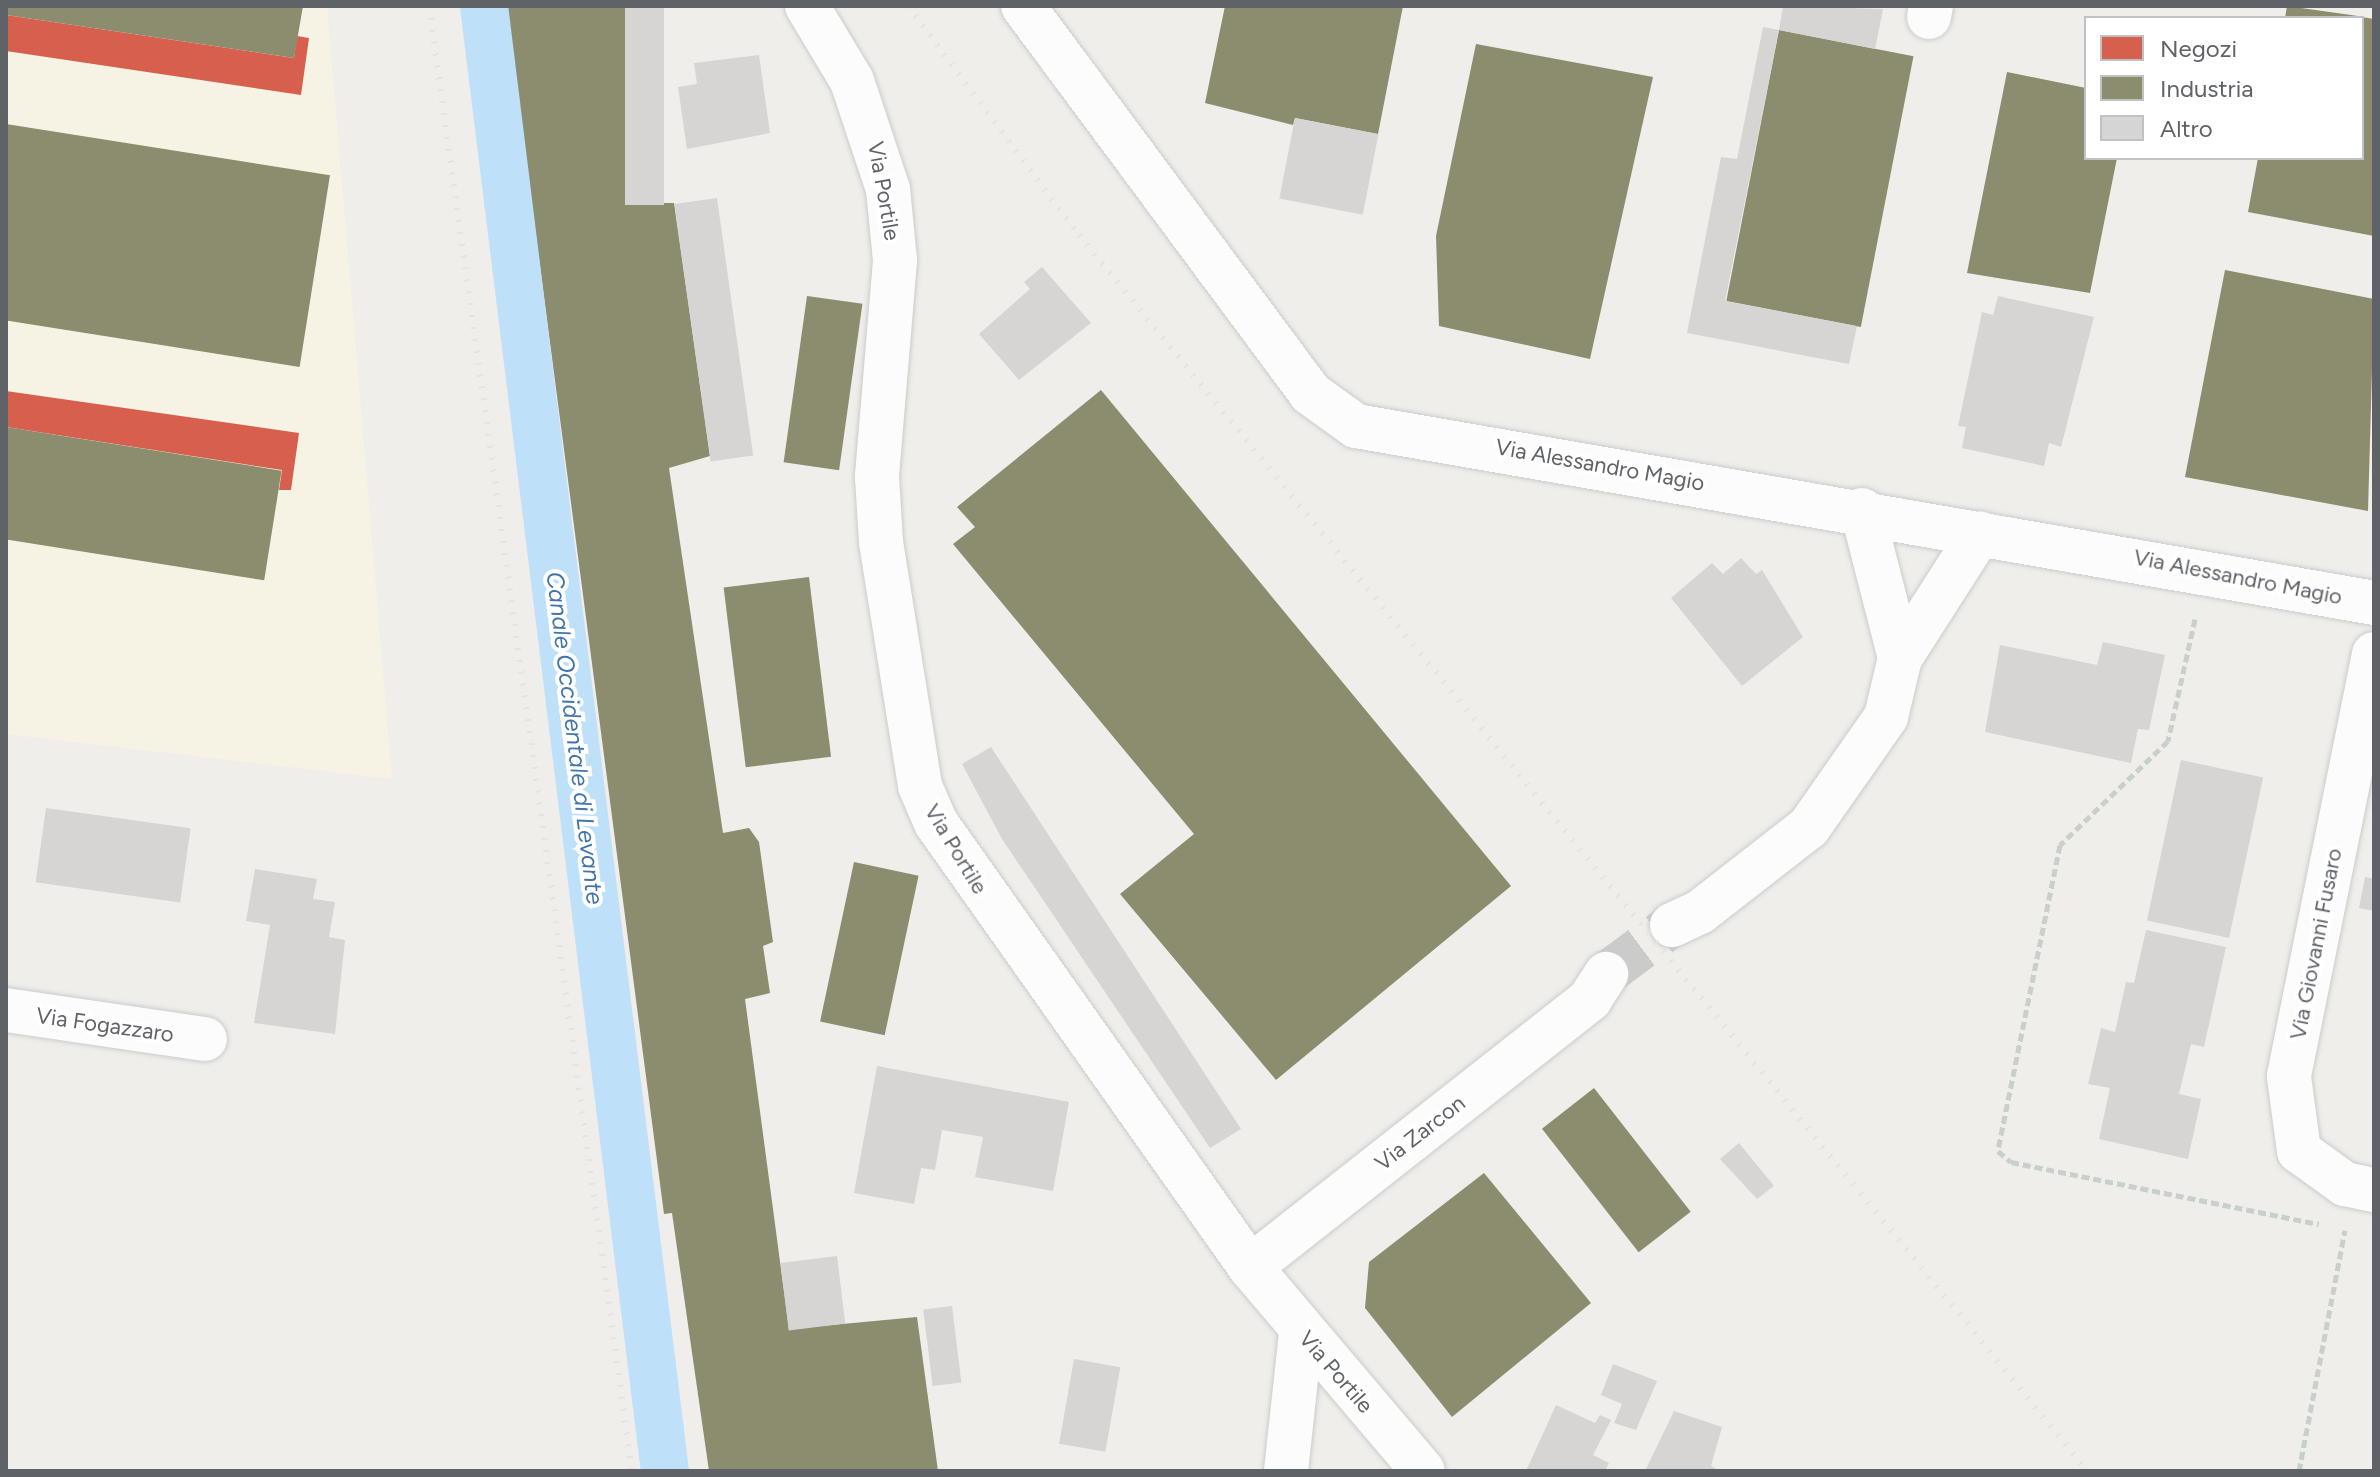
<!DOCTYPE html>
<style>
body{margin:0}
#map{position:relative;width:2380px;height:1477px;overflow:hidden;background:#efeeea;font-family:Figtree,sans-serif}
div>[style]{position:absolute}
.commercial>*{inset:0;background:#f7f3e4}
.shops>*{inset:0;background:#d6604d}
.industry>*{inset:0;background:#8c8c6e;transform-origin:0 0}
.canal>*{height:48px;margin:-24px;padding:0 24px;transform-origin:24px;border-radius:24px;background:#bfe0f9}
.building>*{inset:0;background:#d6d5d3;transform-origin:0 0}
.minor-tunnel>*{height:44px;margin-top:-22px;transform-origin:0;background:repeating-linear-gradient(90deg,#cbcbca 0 44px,transparent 0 66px)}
.path>*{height:5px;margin-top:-2.5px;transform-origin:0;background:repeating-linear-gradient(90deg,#cacfcc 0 8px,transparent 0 12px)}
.roads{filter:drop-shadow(0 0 2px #cbcccc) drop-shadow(0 0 2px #cbcccc)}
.minor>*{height:44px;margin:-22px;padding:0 22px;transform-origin:22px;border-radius:22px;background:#fdfcfc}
.rail>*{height:6px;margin-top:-3px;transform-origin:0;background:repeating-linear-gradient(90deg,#e4e4e4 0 2px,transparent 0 12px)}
span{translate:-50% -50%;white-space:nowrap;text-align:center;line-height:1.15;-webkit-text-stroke:8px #fff;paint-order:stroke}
.street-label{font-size:22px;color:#5f6368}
.water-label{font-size:24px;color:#4174aa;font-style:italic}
.frame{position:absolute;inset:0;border:8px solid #5f6368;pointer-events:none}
.legend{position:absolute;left:2084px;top:16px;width:280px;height:144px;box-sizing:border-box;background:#fff;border:2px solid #bfc1c3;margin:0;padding:10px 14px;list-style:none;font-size:24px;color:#5f6368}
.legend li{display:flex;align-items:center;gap:16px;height:40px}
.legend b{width:40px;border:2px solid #bfc1c3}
</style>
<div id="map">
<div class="commercial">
<div style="clip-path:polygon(6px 6px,327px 6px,392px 779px,6px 734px)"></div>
</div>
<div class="shops">
<div style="clip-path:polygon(6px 15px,294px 58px,297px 36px,309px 38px,301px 95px,6px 51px)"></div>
<div style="clip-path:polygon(6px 391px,299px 433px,291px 490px,279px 490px,282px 470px,6px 427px)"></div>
</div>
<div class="industry">
<div style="clip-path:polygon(6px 6px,303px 6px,294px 58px,6px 15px)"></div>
<div style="clip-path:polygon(506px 6px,625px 6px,652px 203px,674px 203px,710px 456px,669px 468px,723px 833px,749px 828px,759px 842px,773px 942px,763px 946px,770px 993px,745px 999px,789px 1329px,917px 1317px,938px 1471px,709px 1471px,672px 1213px,664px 1214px)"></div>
<div style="clip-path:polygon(1225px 6px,1403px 6px,1378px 134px,1295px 118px,1293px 125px,1205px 103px)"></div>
<div style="clip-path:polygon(2287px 6px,2358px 16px,2358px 18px,2285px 18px)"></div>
<div style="clip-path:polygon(2362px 17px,2374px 19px,2374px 236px,2248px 212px,2258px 158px,2362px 158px)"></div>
<div style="left:1779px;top:30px;width:137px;height:276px;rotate:11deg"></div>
<div style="clip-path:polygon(1476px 44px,1653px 77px,1590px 359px,1439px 326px,1436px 236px)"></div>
<div style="clip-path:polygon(2007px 72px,2086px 88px,2086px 158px,2117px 158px,2090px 293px,1967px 273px)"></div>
<div style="left:6px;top:124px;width:328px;height:194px;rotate:9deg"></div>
<div style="clip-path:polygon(2225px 270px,2374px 299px,2368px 511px,2185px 477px)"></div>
<div style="left:807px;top:296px;width:56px;height:168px;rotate:8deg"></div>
<div style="clip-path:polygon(1101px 390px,1511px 886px,1276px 1080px,1120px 894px,1194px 834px,953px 544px,975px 527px,957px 507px)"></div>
<div style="left:6px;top:427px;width:279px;height:111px;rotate:9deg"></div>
<div style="left:809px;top:577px;width:181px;height:86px;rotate:83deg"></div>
<div style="left:854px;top:862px;width:66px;height:163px;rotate:12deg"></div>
<div style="left:1594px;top:1088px;width:157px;height:66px;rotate:52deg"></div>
<div style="clip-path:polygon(1484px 1173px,1591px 1303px,1452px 1417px,1365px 1308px,1369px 1262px)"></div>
</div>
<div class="canal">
<div style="left:484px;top:6px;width:1476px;rotate:82.96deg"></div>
</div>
<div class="building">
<div style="left:625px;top:6px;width:39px;height:199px"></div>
<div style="clip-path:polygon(1783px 6px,1883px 9px,1875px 49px,1779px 30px,1725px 301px,1857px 326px,1849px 364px,1687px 333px,1721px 157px,1737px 159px,1763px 27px,1779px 30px)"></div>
<div style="clip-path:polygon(759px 55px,770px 133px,687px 149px,678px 87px,697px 84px,694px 63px)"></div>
<div style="left:1295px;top:118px;width:85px;height:82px;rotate:11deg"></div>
<div style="left:717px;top:198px;width:260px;height:43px;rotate:82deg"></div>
<div style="clip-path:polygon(1042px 267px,1091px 323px,1019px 380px,979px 334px,1030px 289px,1024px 282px)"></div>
<div style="clip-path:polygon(1998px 296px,2094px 317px,2061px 447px,2049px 443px,2044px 466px,1962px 448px,1966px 427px,1958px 426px,1982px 312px,1993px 315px)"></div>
<div style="clip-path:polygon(1741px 558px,1756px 574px,1762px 570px,1803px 637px,1742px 686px,1671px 598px,1712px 563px,1723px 574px)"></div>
<div style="clip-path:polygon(2103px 642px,2165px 655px,2149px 730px,2138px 729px,2131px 763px,1985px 732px,2000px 645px,2097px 665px)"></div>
<div style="clip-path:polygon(991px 747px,1241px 1129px,1210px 1148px,1002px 839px,962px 764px)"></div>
<div style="left:2181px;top:760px;width:84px;height:164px;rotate:12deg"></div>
<div style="left:46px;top:808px;width:146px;height:75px;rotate:8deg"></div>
<div style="clip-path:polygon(255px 869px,317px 879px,313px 899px,335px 902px,329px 937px,345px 940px,335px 1034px,254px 1023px,270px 925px,246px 921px)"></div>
<div style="clip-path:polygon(2365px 877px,2374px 879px,2374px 911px,2359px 908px)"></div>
<div style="clip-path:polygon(2146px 930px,2226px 947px,2204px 1047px,2191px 1044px,2179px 1094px,2201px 1099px,2188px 1159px,2099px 1139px,2110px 1088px,2088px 1084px,2101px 1028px,2115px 1032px,2126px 982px,2134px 983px)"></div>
<div style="clip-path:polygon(877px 1066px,1069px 1102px,1053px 1191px,975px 1177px,983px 1137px,942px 1130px,935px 1170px,921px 1168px,914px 1204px,854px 1193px)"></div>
<div style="clip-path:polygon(1739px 1143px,1774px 1186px,1757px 1199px,1720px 1159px)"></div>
<div style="left:837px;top:1256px;width:68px;height:57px;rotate:83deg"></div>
<div style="left:952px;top:1306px;width:77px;height:29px;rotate:83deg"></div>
<div style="left:1074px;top:1359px;width:47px;height:86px;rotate:10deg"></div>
<div style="clip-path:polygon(1613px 1364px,1657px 1381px,1636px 1430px,1614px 1423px,1622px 1404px,1601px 1395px)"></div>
<div style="clip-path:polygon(1556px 1405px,1595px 1423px,1600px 1415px,1611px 1420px,1593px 1455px,1609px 1463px,1605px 1471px,1526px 1471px)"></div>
<div style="clip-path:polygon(1674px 1411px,1722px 1427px,1711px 1466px,1720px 1471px,1645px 1471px)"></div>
</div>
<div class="minor-tunnel">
<div style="left:1606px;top:974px;width:82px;rotate:-36.6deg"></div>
</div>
<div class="path">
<div style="left:2195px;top:619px;width:125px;rotate:102.5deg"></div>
<div style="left:2168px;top:741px;width:150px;rotate:136.1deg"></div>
<div style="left:2060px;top:845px;width:312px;rotate:101.5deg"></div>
<div style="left:1998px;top:1151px;width:17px;rotate:40deg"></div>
<div style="left:2011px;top:1162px;width:314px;rotate:11.4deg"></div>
<div style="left:2299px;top:1471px;width:245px;rotate:-79.2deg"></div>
</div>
<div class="roads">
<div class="minor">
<div style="left:807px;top:6px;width:87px;rotate:59deg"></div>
<div style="left:852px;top:81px;width:114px;rotate:71.6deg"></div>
<div style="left:888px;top:189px;width:72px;rotate:84.4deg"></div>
<div style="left:895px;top:261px;width:217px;rotate:94.8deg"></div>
<div style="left:877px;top:477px;width:65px;rotate:86.5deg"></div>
<div style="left:881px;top:542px;width:247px;rotate:80.9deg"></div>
<div style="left:920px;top:786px;width:40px;rotate:66.6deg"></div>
<div style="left:936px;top:823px;width:544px;rotate:54.73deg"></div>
<div style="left:1250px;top:1267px;width:267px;rotate:49.7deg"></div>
<div style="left:1023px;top:6px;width:482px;rotate:53.4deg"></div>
<div style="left:1310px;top:393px;width:57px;rotate:35.7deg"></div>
<div style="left:1356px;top:426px;width:1033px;rotate:9.86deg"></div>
<div style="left:1929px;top:17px;width:11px;rotate:-80deg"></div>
<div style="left:1862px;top:510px;width:153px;rotate:75.6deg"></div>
<div style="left:2374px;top:654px;width:431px;rotate:101.4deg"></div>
<div style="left:2289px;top:1077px;width:75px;rotate:82.3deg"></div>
<div style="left:2299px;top:1151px;width:57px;rotate:35.7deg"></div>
<div style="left:2345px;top:1184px;width:30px;rotate:12deg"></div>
<div style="left:1672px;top:925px;width:31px;rotate:-25deg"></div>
<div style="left:1700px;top:912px;width:138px;rotate:-37.9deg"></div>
<div style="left:1809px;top:827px;width:134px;rotate:-55deg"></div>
<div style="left:1886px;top:717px;width:61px;rotate:-76.7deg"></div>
<div style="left:1900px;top:658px;width:148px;rotate:-57.4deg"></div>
<div style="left:6px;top:1010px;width:201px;rotate:8.3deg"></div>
<div style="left:1250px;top:1267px;width:433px;rotate:-38.2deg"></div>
<div style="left:1590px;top:999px;width:30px;rotate:-57deg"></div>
<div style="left:1286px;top:1471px;width:138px;rotate:-83.8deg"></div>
</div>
</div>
<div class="rail">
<div style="left:429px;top:6px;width:1479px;rotate:82.11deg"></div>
<div style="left:908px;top:6px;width:286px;rotate:53.3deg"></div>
<div style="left:1079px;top:235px;width:1595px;rotate:50.8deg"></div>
</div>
<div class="street-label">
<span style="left:884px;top:191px;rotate:80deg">Via Portile</span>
<span style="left:1600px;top:465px;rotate:10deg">Via Alessandro Magio</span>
<span style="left:2238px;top:577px;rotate:11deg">Via Alessandro Magio</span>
<span style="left:956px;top:849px;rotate:59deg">Via Portile</span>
<span style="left:2316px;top:944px;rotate:-79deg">Via Giovanni Fusaro</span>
<span style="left:105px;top:1025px;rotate:8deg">Via Fogazzaro</span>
<span style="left:1420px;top:1133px;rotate:-38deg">Via Zarcon</span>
<span style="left:1336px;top:1372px;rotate:49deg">Via Portile</span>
</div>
<div class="water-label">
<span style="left:575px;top:738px;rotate:83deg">Canale Occidentale di Levante</span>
</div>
<div class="frame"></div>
<ul class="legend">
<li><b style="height:22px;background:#d6604d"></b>Negozi</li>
<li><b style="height:22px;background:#8c8c6e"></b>Industria</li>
<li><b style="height:22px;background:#d6d5d3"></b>Altro</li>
</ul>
</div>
